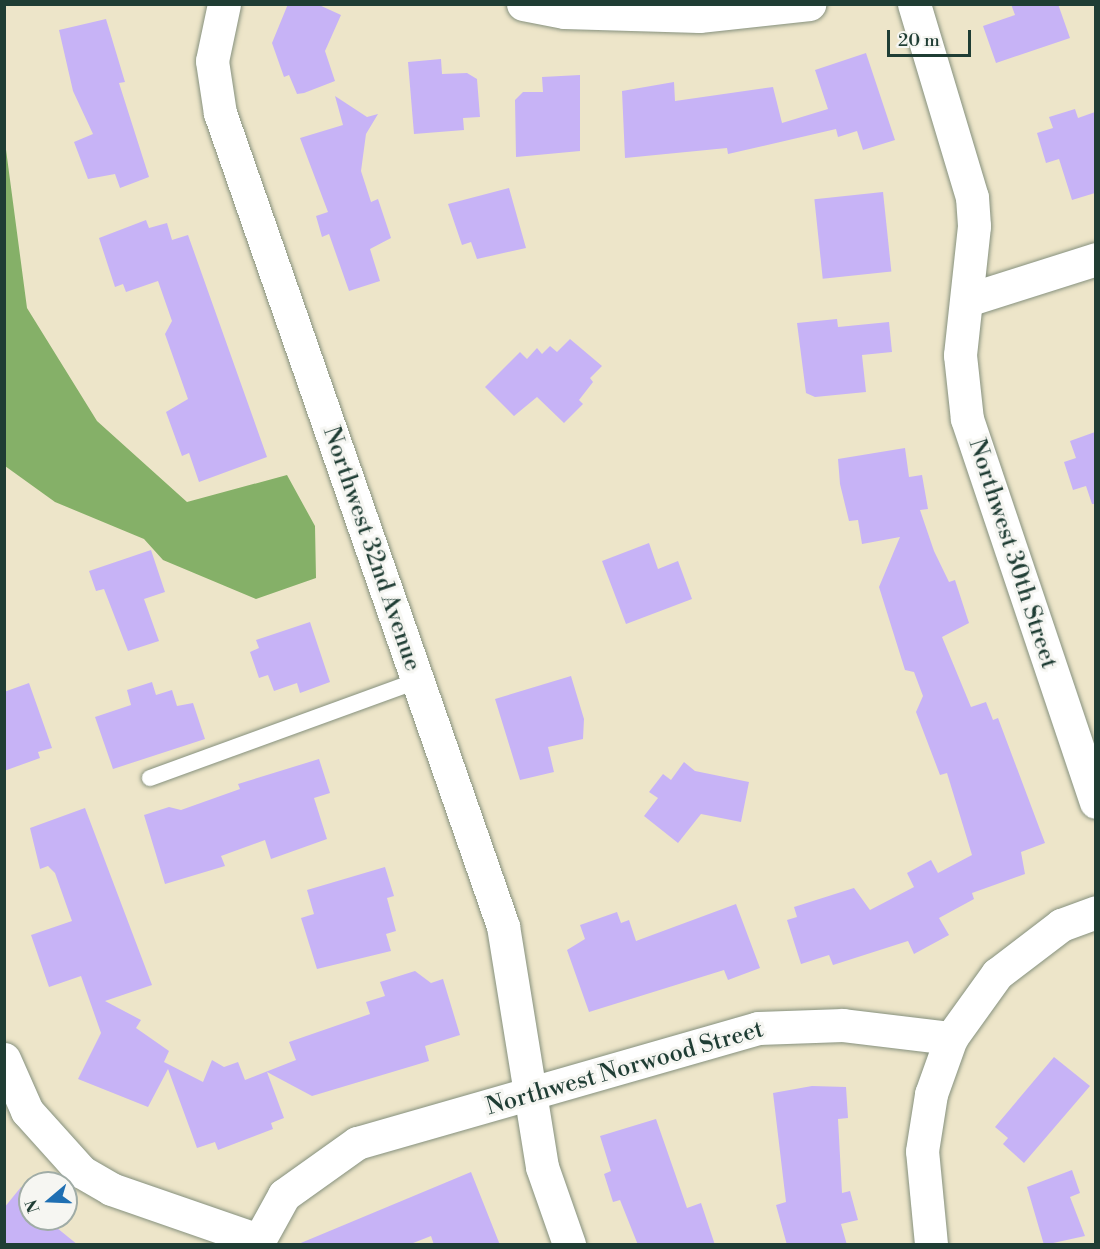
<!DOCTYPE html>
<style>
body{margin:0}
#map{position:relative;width:1100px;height:1249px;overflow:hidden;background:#ede5c9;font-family:"Libre Bodoni",serif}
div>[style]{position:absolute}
.forest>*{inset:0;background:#85b068}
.building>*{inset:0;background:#c7b3f6;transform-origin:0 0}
.roads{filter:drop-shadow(0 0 2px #86917e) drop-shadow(0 0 2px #86917e)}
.lane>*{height:16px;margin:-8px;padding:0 8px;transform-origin:8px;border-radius:8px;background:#fff}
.street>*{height:33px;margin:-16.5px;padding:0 16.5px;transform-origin:16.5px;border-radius:16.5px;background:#fff}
span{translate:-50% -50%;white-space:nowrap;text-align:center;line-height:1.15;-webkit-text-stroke:6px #f6f6f2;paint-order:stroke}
.street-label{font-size:24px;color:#1f3d34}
.frame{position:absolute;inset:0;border:6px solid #1f3d34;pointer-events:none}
.north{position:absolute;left:18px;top:1171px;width:60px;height:60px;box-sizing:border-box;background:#f6f6f2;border:2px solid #a0aca6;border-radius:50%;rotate:251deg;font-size:16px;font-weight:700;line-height:24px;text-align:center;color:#1f3d34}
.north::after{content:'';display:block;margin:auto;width:21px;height:27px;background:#1f6fb2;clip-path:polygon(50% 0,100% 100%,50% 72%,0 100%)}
.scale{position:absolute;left:887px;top:30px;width:84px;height:27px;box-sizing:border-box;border:3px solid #1f3d34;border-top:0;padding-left:8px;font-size:18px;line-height:21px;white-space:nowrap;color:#1f3d34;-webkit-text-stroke:4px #f6f6f2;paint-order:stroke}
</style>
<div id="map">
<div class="forest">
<i style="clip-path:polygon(5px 142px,27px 308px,97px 421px,187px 502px,287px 475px,315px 526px,316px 578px,256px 599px,163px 560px,144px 539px,55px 502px,5px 466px)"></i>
</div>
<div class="building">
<i style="clip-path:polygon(288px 4px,317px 4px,341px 15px,325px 51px,335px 81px,304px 93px,297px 94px,289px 75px,284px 77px,272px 43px)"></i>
<i style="clip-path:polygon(1011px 4px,1058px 4px,1070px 38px,996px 63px,983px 26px,1015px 15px)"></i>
<i style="clip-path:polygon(106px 19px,125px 82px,119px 83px,149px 177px,120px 188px,115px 174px,88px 179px,74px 142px,93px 134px,73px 91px,59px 30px)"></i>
<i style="clip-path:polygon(866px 53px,895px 140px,863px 150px,857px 131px,838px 137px,836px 129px,728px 154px,727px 148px,625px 158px,622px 91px,674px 82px,675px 101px,773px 87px,782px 123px,828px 109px,815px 70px)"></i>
<i style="clip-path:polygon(441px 59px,442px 74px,467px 73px,477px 79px,480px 117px,463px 118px,464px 130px,414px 134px,408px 62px)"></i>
<i style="clip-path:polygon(580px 75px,580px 151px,516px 157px,515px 100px,523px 92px,543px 92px,542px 77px)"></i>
<i style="clip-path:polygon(335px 96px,367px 117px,378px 114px,366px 134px,361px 171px,371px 202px,378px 199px,391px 238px,370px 249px,380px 281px,349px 291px,329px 234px,322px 237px,316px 216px,328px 212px,300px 138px,343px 125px)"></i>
<i style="clip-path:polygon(1075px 109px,1078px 118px,1095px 112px,1095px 193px,1072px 200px,1059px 159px,1046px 163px,1037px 133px,1053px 128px,1049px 117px)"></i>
<i style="clip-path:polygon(509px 188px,526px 248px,477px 259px,471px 242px,462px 245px,448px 204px)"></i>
<i style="left:883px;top:192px;width:80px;height:69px;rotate:84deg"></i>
<i style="clip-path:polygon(146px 220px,149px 228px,167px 223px,172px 240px,188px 235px,267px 457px,199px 482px,189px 453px,182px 456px,166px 412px,188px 399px,165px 334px,172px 321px,158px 281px,126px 292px,123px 284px,115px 287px,99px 238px)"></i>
<i style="clip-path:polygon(837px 319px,838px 327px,889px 322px,892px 352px,862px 355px,866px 392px,815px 397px,806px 393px,797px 323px)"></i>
<i style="clip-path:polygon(570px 339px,602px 366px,590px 378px,593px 382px,579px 400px,583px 404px,564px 423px,537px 397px,514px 416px,485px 387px,520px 352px,527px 359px,537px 348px,542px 354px,550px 346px,557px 352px)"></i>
<i style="clip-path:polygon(1095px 432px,1095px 504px,1092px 504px,1086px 486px,1073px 490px,1064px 462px,1076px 458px,1070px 441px)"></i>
<i style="clip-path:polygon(905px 448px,909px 477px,922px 475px,928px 509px,920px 510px,934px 551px,949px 582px,955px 580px,969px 623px,942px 637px,971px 707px,986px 702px,993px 720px,998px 718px,1045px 843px,1021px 852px,1025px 874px,972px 893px,974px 899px,939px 918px,949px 935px,914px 954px,908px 941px,833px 965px,829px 955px,801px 964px,787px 920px,797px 917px,794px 907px,854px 888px,870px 910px,914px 887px,907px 873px,931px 860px,938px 873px,972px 855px,947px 773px,940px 775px,916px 712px,923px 696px,914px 672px,905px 670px,879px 587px,900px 537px,862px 544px,858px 520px,849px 521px,840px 484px,838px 459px)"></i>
<i style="clip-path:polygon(649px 543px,658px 569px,678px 561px,692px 599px,626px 624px,602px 561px)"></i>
<i style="clip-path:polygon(151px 550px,165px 592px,144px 599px,159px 641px,128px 651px,104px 589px,96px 591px,89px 571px)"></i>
<i style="clip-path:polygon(310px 622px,330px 682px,300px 693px,297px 683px,274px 691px,268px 675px,259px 678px,250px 652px,259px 648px,256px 640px)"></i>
<i style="clip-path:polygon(571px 676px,584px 719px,583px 739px,548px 747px,554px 772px,520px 780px,495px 699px)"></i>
<i style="clip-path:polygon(152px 682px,156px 695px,172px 690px,177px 706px,193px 703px,205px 739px,113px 769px,95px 717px,131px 705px,127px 690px)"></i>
<i style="clip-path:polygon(29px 683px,52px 748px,38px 752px,40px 758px,4px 771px,4px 692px)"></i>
<i style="clip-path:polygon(319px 759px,330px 793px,314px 798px,327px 839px,271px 859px,265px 840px,221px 856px,225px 866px,165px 884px,144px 815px,169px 807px,181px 810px,240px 789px,238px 784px)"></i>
<i style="clip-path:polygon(684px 762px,695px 771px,749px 782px,741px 822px,701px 814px,678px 843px,644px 816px,658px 798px,649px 792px,663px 774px,671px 780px)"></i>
<i style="clip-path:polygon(85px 808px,152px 985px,105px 1001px,141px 1020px,136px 1028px,169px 1051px,164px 1062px,203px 1082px,212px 1060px,224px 1067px,238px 1062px,245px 1080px,296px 1060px,289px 1042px,370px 1014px,366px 1002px,385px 996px,380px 982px,415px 971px,431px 983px,443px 979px,460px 1035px,425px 1046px,429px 1061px,312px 1096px,267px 1072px,284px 1118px,271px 1123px,273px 1129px,218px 1150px,215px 1142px,197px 1148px,168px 1069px,148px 1107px,78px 1079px,101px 1033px,81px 976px,49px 987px,31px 935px,72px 921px,55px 873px,48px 866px,40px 869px,30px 828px)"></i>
<i style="clip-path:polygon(385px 867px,394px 896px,387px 898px,396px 931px,386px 934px,391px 951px,317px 969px,301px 918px,314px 914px,307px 890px)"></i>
<i style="clip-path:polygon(736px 904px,760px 968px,728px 980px,724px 970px,589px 1012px,567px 950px,585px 939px,580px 925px,617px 912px,621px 923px,629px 920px,636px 941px)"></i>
<i style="clip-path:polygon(1054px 1057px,1090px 1086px,1024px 1163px,1003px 1144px,1008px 1138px,995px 1127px)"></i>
<i style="clip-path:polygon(812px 1086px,846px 1087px,848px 1118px,838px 1119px,842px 1193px,850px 1191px,858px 1220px,841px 1224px,847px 1245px,787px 1245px,776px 1205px,786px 1202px,773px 1093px)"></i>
<i style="clip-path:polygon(656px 1119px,687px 1208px,701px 1203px,715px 1245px,638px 1245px,620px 1200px,613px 1202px,604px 1174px,611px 1171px,600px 1136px)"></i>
<i style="clip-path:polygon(1072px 1170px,1080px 1193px,1070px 1197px,1085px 1236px,1044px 1245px,1027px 1187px)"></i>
<i style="clip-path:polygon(471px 1172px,500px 1245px,434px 1245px,431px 1236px,408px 1245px,296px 1245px)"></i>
<i style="clip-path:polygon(21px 1187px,30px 1219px,46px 1219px,78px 1245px,4px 1245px,4px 1208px)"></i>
</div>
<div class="roads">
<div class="lane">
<i style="left:150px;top:778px;width:284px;rotate:-20deg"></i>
</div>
<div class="street">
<i style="left:224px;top:4px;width:58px;rotate:101.9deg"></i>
<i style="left:212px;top:61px;width:53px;rotate:81.3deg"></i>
<i style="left:220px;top:113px;width:861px;rotate:70.81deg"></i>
<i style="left:503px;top:926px;width:244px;rotate:80.8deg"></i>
<i style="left:542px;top:1167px;width:82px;rotate:70.7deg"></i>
<i style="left:523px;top:4px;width:42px;rotate:11deg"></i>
<i style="left:564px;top:12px;width:135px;rotate:1.7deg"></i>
<i style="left:699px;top:16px;width:111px;rotate:-6.2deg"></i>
<i style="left:914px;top:4px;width:202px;rotate:73.3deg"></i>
<i style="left:972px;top:197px;width:29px;rotate:86deg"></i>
<i style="left:974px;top:226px;width:130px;rotate:96.2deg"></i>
<i style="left:960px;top:355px;width:64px;rotate:83.8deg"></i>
<i style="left:967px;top:419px;width:404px;rotate:71.4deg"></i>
<i style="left:967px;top:300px;width:135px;rotate:-17.6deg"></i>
<i style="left:4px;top:1059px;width:57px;rotate:66.1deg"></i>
<i style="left:27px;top:1111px;width:82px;rotate:48deg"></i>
<i style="left:82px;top:1172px;width:34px;rotate:30deg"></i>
<i style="left:111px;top:1189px;width:156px;rotate:19.1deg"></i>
<i style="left:257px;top:1244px;width:56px;rotate:-61.1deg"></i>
<i style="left:284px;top:1195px;width:90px;rotate:-35.5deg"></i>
<i style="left:357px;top:1143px;width:417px;rotate:-16deg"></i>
<i style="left:758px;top:1028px;width:85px;rotate:-2deg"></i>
<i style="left:843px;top:1025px;width:109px;rotate:6.9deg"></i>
<i style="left:931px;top:1244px;width:93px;rotate:-95.5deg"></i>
<i style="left:922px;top:1151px;width:58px;rotate:-81deg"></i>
<i style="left:931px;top:1094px;width:59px;rotate:-70.3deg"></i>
<i style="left:951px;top:1038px;width:79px;rotate:-54.3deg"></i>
<i style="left:997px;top:974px;width:81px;rotate:-37.4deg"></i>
<i style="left:1061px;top:925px;width:37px;rotate:-20deg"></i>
</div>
</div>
<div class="street-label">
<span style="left:371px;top:549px;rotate:71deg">Northwest 32nd Avenue</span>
<span style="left:1012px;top:554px;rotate:72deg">Northwest 30th Street</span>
<span style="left:625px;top:1069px;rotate:-16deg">Northwest Norwood Street</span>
</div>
<div class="frame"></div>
<div class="north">N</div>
<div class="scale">20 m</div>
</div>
